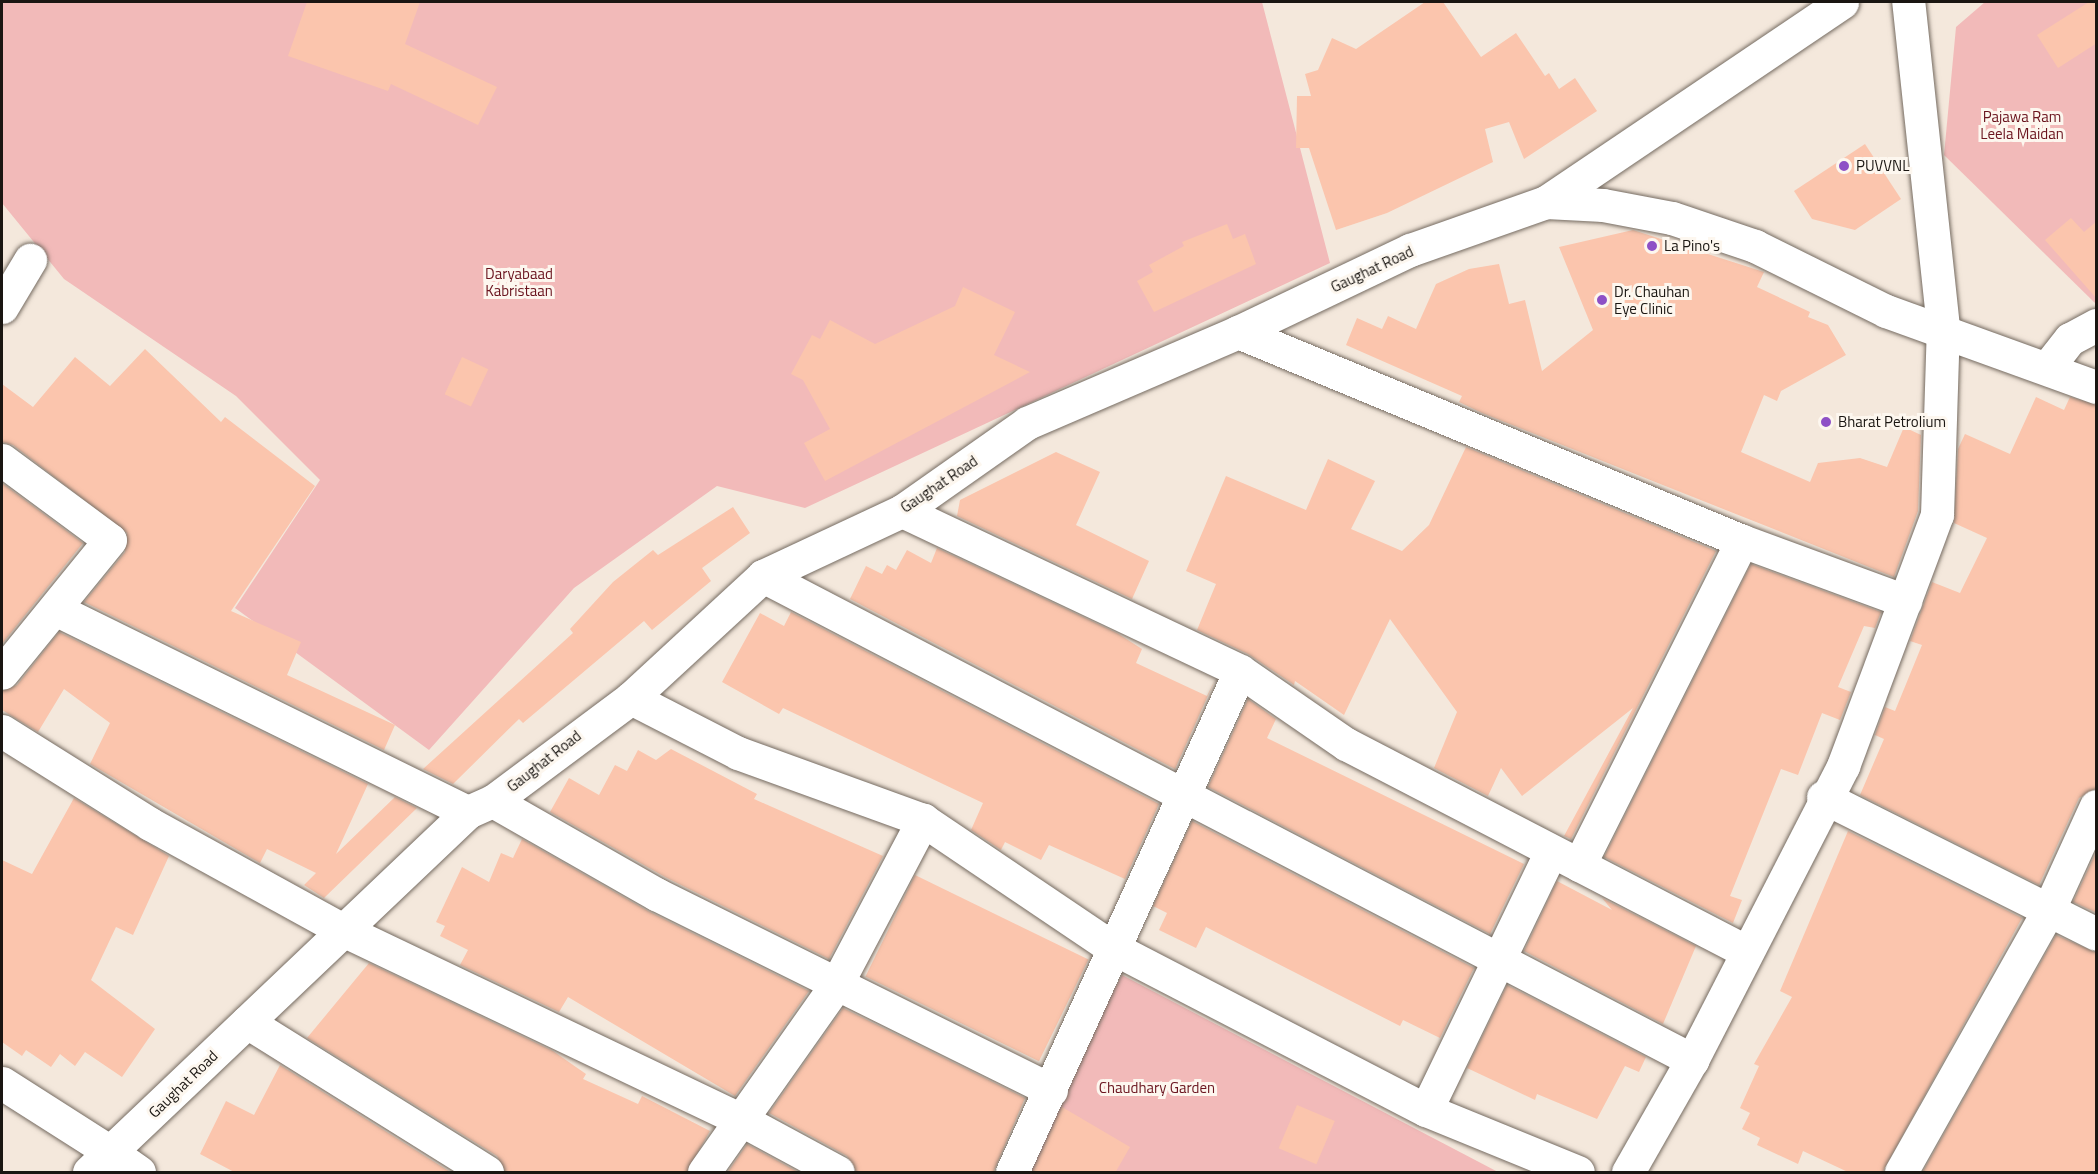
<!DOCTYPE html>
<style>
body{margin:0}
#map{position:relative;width:2098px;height:1174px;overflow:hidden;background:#f4e8dc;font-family:"Titillium Web",sans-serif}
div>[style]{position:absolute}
.green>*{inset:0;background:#f2bab9}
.building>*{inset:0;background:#fbc5ad;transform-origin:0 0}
.roads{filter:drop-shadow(0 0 2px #756b61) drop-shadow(0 0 2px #756b61)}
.minor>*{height:33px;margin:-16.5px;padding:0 16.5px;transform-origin:16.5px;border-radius:16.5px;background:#fff}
.tertiary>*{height:33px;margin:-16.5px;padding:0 16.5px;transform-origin:16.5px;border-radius:16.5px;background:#fff}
.secondary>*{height:33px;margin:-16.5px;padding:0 16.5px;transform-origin:16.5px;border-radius:16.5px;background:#fff}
.dots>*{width:16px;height:16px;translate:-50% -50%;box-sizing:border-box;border:3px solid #fdf7ef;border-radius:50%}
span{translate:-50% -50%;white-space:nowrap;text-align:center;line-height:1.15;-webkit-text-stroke:6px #fdf7ef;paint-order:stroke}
.park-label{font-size:15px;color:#6a141e}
.poi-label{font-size:15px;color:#1a1612}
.left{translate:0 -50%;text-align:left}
.street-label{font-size:15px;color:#1a1612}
.frame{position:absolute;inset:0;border:3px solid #1a1612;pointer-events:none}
</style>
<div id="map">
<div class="green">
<i style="clip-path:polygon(2px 2px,1262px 2px,1330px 263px,805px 508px,717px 486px,574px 588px,429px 750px,235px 608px,320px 480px,236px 396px,64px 279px,2px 203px)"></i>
<i style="clip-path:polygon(1985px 2px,2096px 2px,2096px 304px,1944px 155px,1956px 27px)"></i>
<i style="clip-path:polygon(1122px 975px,1498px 1172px,1017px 1172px)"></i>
</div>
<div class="building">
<i style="clip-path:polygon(307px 2px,420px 2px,405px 44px,497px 87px,478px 125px,391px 84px,388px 91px,288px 56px)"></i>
<i style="clip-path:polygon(1425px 2px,1443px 2px,1481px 57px,1516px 33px,1545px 76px,1549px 73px,1559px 89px,1575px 78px,1597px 111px,1524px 159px,1509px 122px,1485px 129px,1493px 162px,1387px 213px,1336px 230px,1309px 148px,1296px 148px,1297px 96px,1311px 96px,1305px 74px,1318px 70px,1332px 38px,1356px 49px)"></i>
<i style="clip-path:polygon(2089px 2px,2097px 2px,2097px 43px,2058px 68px,2037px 35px)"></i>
<i style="clip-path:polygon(1865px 144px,1901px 199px,1855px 230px,1812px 219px,1794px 191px)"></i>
<i style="clip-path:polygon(2071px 218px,2084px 232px,2097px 221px,2097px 299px,2045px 240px)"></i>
<i style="clip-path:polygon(1227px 224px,1233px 239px,1245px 234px,1256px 264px,1154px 312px,1137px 281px,1153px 272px,1149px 265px,1184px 246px,1182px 242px)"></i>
<i style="clip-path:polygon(1633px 230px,1764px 272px,1757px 287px,1810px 312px,1808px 317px,1828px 325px,1846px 355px,1781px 391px,1777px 401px,1764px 395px,1741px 452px,1810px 482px,1818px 463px,1860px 458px,1887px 467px,1904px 427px,1921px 435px,1918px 511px,1894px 577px,1482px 413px,1459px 402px,1462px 396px,1346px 345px,1357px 318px,1382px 329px,1388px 316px,1416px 329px,1436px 284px,1469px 269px,1499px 264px,1509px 304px,1525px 300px,1542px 371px,1593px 330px,1559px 247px)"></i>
<i style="clip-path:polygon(963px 287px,1015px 312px,994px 355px,1030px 372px,825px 481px,804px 443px,830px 429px,803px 380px,791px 374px,812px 335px,820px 339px,830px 320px,875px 344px,955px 306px)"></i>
<i style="clip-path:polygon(145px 349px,221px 422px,225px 417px,315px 486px,231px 611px,301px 642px,287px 675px,395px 725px,384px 750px,84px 602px,125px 552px,127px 533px,13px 445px,2px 442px,2px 384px,33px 407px,75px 357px,110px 386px)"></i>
<i style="left:462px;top:357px;width:29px;height:41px;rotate:25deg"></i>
<i style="clip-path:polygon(2036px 397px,2064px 410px,2070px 397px,2097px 405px,2097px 788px,2079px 798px,2039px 885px,1860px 795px,1884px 739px,1875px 735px,1885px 707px,1895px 711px,1922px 645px,1910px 641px,1932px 582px,1960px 593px,1987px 538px,1954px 523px,1958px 449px,1965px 434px,2010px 454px)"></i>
<i style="clip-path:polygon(1466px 447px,1716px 551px,1571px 839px,1564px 836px,1633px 708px,1522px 796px,1501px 768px,1488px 796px,1434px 768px,1457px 712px,1390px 619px,1344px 715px,1295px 681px,1294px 685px,1248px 654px,1197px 630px,1216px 584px,1186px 571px,1226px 476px,1306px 510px,1328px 459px,1375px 481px,1351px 529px,1402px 551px,1429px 525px)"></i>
<i style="clip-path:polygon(1056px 452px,1100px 472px,1076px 525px,1149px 561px,1132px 599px,957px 516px,960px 500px)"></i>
<i style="clip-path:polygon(2px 483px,83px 543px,2px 644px)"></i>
<i style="clip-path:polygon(733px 507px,750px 533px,702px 568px,711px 581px,652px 630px,644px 621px,523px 723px,519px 719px,453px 784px,423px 769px,573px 633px,570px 629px,613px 582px,653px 550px,658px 555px)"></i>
<i style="clip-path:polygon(937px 548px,1117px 633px,1142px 649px,1136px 663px,1207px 696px,1215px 680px,1175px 769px,850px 599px,866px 566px,882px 574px,887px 565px,896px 570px,907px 550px,931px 563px)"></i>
<i style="clip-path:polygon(1751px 564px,1881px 612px,1875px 628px,1864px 626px,1838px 687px,1851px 692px,1840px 720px,1822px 713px,1798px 775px,1781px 769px,1730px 896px,1742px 900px,1733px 923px,1604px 857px)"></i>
<i style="clip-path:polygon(791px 612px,1159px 804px,1125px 879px,1049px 845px,1041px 860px,1005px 842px,1001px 850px,971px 830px,983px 803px,783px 708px,779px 714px,722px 682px,760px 613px,784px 626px)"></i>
<i style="clip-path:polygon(59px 632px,368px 784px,336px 854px,395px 797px,417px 808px,324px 898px,304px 885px,316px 873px,267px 849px,260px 863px,90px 764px,110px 723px,64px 689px,38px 732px,2px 710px,2px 691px,17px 685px)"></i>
<i style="clip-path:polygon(1248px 699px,1276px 719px,1267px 738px,1524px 864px,1490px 934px,1208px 787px)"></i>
<i style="clip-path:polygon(671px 749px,757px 794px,754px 799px,883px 856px,829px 959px,665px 877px,550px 812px,569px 778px,599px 795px,615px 765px,627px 771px,638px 750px,656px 760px)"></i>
<i style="clip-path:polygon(74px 798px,169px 856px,133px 935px,116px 927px,91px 980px,155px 1029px,122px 1077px,85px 1052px,75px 1066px,60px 1054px,51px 1067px,26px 1050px,22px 1056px,2px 1042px,2px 860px,32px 874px)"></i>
<i style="clip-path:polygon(1192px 821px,1474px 968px,1440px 1038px,1403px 1020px,1400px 1026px,1206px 927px,1196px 948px,1159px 930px,1167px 913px,1153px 906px)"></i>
<i style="clip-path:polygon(1848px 831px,2022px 918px,1882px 1173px,1850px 1173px,1803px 1151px,1798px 1164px,1757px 1145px,1760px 1138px,1742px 1129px,1750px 1113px,1740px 1108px,1759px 1066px,1754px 1064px,1792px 997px,1780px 991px)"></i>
<i style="clip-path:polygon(522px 839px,648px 911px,809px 991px,735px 1096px,568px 997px,559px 1012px,460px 965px,468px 950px,440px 936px,445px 926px,436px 922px,462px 867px,489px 882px,501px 853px,513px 858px)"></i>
<i style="clip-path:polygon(2097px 850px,2097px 913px,2073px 902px)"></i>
<i style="left:915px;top:875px;width:193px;height:113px;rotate:26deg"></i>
<i style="clip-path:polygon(1557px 881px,1612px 910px,1602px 898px,1696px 946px,1663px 1024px,1524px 951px)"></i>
<i style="clip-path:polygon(2056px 935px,2097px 953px,2097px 1173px,1922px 1173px)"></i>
<i style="clip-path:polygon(369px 963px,553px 1051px,586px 1074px,583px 1079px,638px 1104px,642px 1096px,710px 1131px,686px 1173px,506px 1173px,497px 1156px,307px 1038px)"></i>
<i style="clip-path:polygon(1507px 985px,1646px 1057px,1639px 1072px,1625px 1066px,1597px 1119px,1537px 1094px,1535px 1100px,1467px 1068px)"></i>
<i style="clip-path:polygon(843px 1008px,1025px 1098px,993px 1173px,857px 1173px,847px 1156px,769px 1113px)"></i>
<i style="clip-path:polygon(280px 1065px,452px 1173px,236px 1173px,200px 1154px,226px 1101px,254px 1115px)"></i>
<i style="left:1297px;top:1105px;width:41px;height:47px;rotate:23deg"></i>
<i style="clip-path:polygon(1062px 1107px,1130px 1147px,1115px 1173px,1032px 1173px)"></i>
<i style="clip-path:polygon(747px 1144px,800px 1173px,727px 1173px)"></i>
</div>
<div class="roads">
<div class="minor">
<i style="left:2px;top:307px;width:55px;rotate:-59.2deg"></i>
<i style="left:1238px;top:332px;width:546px;rotate:22.52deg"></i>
<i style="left:1742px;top:541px;width:174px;rotate:20.2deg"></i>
<i style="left:2047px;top:368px;width:37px;rotate:-52deg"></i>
<i style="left:2070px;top:339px;width:30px;rotate:-28deg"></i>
<i style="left:2px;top:460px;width:134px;rotate:36.5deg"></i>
<i style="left:110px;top:540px;width:171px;rotate:129.1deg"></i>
<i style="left:902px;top:511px;width:374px;rotate:25.3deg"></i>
<i style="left:1240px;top:671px;width:129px;rotate:34.6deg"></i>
<i style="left:1346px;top:744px;width:450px;rotate:27.4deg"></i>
<i style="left:763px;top:576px;width:1048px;rotate:27.52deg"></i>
<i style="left:57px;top:610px;width:458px;rotate:26.2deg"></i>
<i style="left:631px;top:698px;width:120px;rotate:27.2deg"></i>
<i style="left:738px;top:753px;width:197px;rotate:19.9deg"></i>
<i style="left:923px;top:820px;width:229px;rotate:34deg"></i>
<i style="left:1113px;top:948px;width:352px;rotate:27.4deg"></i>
<i style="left:1426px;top:1110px;width:164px;rotate:22.2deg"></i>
<i style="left:2px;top:731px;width:175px;rotate:32.1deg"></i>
<i style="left:150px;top:824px;width:220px;rotate:28.8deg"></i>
<i style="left:343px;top:930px;width:440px;rotate:25.5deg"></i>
<i style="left:740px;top:1119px;width:111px;rotate:28.4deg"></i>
<i style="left:1823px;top:797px;width:305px;rotate:26.6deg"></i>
<i style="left:493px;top:801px;width:188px;rotate:29.7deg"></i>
<i style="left:656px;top:894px;width:441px;rotate:26.4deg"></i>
<i style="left:1579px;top:865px;width:363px;rotate:-63.3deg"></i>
<i style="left:247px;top:1022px;width:283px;rotate:32deg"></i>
<i style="left:2px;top:1083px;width:130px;rotate:32.5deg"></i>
<i style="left:1426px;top:1110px;width:285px;rotate:-64.2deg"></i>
<i style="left:704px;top:1172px;width:229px;rotate:-54.8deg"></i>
<i style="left:836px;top:985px;width:187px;rotate:-62.2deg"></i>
<i style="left:1012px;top:1172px;width:550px;rotate:-65.53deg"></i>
<i style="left:1628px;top:1172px;width:129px;rotate:-60.3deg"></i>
<i style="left:1692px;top:1060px;width:331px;rotate:-62.8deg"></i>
<i style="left:1843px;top:766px;width:268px;rotate:-69.5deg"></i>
<i style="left:1937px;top:515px;width:188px;rotate:-88.2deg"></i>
<i style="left:1943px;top:327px;width:327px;rotate:-96.1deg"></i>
<i style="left:1901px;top:1172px;width:302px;rotate:-60.6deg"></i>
<i style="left:2049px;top:909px;width:113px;rotate:-65.5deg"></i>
</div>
<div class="tertiary">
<i style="left:1546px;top:202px;width:57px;rotate:3deg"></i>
<i style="left:1603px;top:205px;width:70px;rotate:10.7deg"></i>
<i style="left:1672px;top:218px;width:88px;rotate:18.6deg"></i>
<i style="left:1755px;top:246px;width:146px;rotate:26.4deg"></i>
<i style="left:1886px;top:311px;width:223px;rotate:19.9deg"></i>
<i style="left:112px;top:1153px;width:33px;rotate:35deg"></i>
</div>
<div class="secondary">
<i style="left:89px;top:1172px;width:523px;rotate:-43.53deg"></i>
<i style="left:468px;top:812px;width:27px;rotate:-24deg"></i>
<i style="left:493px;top:801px;width:172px;rotate:-36.7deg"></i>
<i style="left:631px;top:698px;width:180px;rotate:-42.7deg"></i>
<i style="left:763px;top:576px;width:153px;rotate:-25.1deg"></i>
<i style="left:902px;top:511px;width:153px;rotate:-35.1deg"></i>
<i style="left:1027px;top:423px;width:230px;rotate:-23.3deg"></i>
<i style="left:1238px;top:332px;width:191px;rotate:-25.5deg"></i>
<i style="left:1410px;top:250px;width:144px;rotate:-19.4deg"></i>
<i style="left:1546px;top:202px;width:357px;rotate:-34deg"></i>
</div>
</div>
<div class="dots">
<i style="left:1844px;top:166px;background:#8e50c6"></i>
<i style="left:1652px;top:246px;background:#8e50c6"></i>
<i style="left:1602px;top:300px;background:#8e50c6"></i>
<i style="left:1826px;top:422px;background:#8e50c6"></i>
</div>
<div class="park-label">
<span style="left:2022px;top:125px">Pajawa Ram<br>Leela Maidan</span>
<span style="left:519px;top:282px">Daryabaad<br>Kabristaan</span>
<span style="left:1157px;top:1088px">Chaudhary Garden</span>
</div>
<div class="poi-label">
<span class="left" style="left:1856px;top:166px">PUVVNL</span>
<span class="left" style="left:1664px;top:246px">La Pino's</span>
<span class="left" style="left:1614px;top:300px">Dr. Chauhan<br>Eye Clinic</span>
<span class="left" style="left:1838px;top:422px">Bharat Petrolium</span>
</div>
<div class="street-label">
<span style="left:1372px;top:269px;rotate:-25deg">Gaughat Road</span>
<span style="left:939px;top:484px;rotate:-34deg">Gaughat Road</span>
<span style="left:544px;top:761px;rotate:-38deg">Gaughat Road</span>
<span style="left:183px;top:1084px;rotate:-44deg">Gaughat Road</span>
</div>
<div class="frame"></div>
</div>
